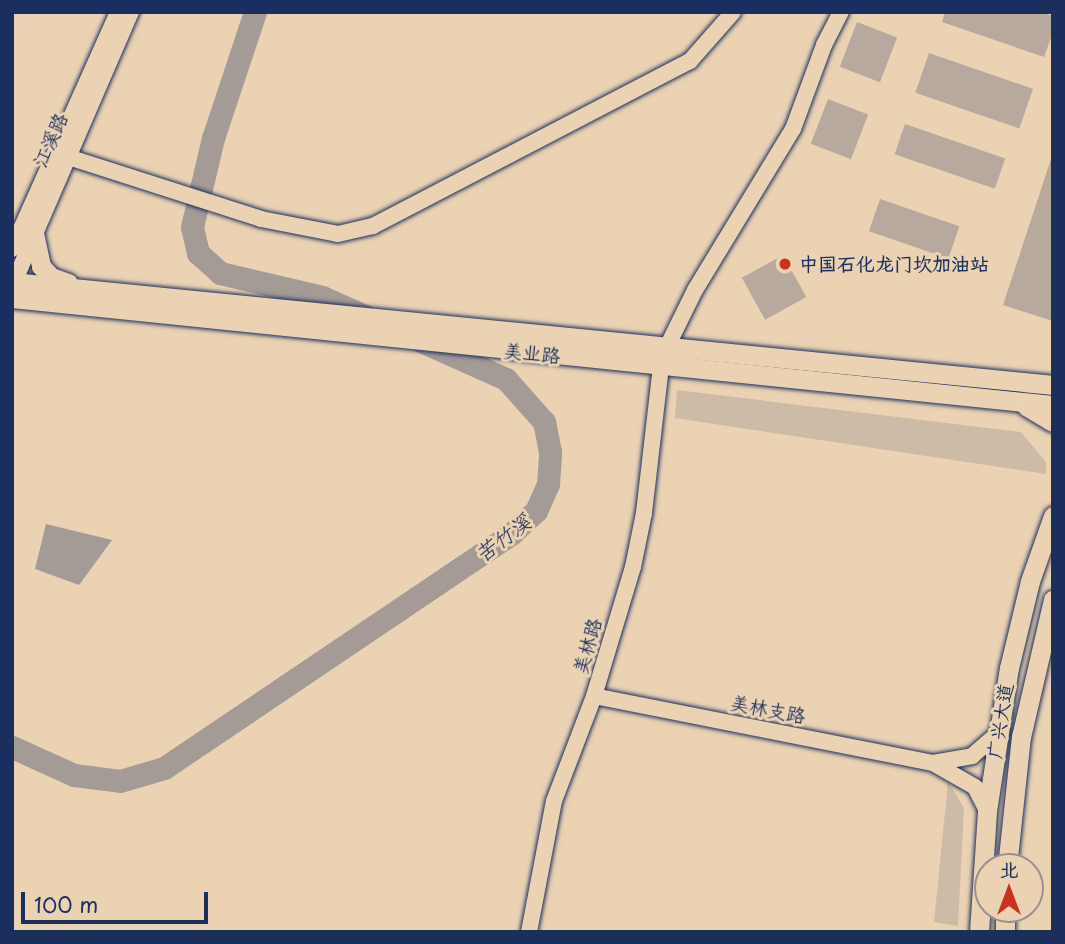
<!DOCTYPE html>
<meta charset="utf-8">
<style>
body{margin:0}
#map{position:relative;width:1065px;height:944px;overflow:hidden;background:#ebd2b3;font-family:"Playpen Sans","LXGW WenKai TC",sans-serif}
div>[style]{position:absolute}
.green>*{inset:0;background:#cdbaa7}
.water>*{inset:0;background:#a49a96}
.river>*{height:23px;margin:-11.5px;padding:0 11.5px;transform-origin:11.5px;border-radius:11.5px;background:#a49a96}
.building>*{inset:0;background:#b7a99e;transform-origin:0 0}
.roads{filter:drop-shadow(0 0 2px #1b2f5e) drop-shadow(0 0 2px #1b2f5e)}
.minor>*{height:16px;margin:-8px;padding:0 8px;transform-origin:8px;border-radius:8px;background:#ebd2b3}
.major>*{height:19px;margin:-9.5px;padding:0 9.5px;transform-origin:9.5px;border-radius:9.5px;background:#ebd2b3}
.dots>*{width:19px;height:19px;translate:-50% -50%;box-sizing:border-box;border:4px solid #ebd2b3;border-radius:50%}
span{translate:-50% -50%;white-space:nowrap;text-align:center;line-height:1.15;-webkit-text-stroke:6px #ebd2b3;paint-order:stroke}
.street-label{font-size:19px;color:#1b2f5e}
.poi-label{font-size:19px;color:#1b2f5e;font-weight:700}
.left{translate:0 -50%;text-align:left}
.water-label{font-size:21px;color:#364469;font-style:italic}
.frame{position:absolute;inset:0;border:14px solid #1b2f5e;pointer-events:none}
.north{position:absolute;left:974px;top:853px;width:70px;height:70px;box-sizing:border-box;background:#ebd2b3;border:2px solid #989191;border-radius:50%;rotate:0deg;font-size:19px;font-weight:700;line-height:28px;text-align:center;color:#1b2f5e}
.north::after{content:'';display:block;margin:auto;width:24px;height:32px;background:#c8321e;clip-path:polygon(50% 0,100% 100%,50% 72%,0 100%)}
.scale{position:absolute;left:21px;top:892px;width:187px;height:32px;box-sizing:border-box;border:4px solid #1b2f5e;border-top:0;padding-left:9px;font-size:21px;line-height:24px;white-space:nowrap;color:#1b2f5e;-webkit-text-stroke:5px #ebd2b3;paint-order:stroke}
</style>
<div id="map">
<div class="green">
<i style="clip-path:polygon(677px 390px,1021px 432px,1046px 462px,1046px 474px,675px 418px)"></i>
<i style="clip-path:polygon(948px 782px,964px 808px,958px 926px,934px 922px)"></i>
</div>
<div class="water">
<i style="clip-path:polygon(46px 524px,112px 540px,79px 585px,35px 569px)"></i>
</div>
<div class="river">
<i style="left:255px;top:12px;width:133px;rotate:108.4deg"></i>
<i style="left:213px;top:138px;width:91px;rotate:103.3deg"></i>
<i style="left:192px;top:227px;width:27px;rotate:77deg"></i>
<i style="left:198px;top:253px;width:30px;rotate:42deg"></i>
<i style="left:220px;top:273px;width:105px;rotate:13.2deg"></i>
<i style="left:322px;top:297px;width:47px;rotate:23.8deg"></i>
<i style="left:12px;top:747px;width:68px;rotate:24.3deg"></i>
<i style="left:74px;top:775px;width:46px;rotate:7.4deg"></i>
<i style="left:120px;top:781px;width:46px;rotate:-16.5deg"></i>
<i style="left:164px;top:768px;width:419px;rotate:-34deg"></i>
<i style="left:511px;top:534px;width:34px;rotate:-43deg"></i>
<i style="left:536px;top:511px;width:30px;rotate:-66deg"></i>
<i style="left:548px;top:484px;width:32px;rotate:-86deg"></i>
<i style="left:550px;top:452px;width:31px;rotate:-101deg"></i>
<i style="left:544px;top:422px;width:57px;rotate:-131.5deg"></i>
<i style="left:506px;top:379px;width:95px;rotate:-155.9deg"></i>
</div>
<div class="building">
<i style="clip-path:polygon(945px 12px,1041px 12px,1053px 16px,1053px 32px,1044px 57px,942px 22px)"></i>
<i style="left:857px;top:22px;width:43px;height:48px;rotate:21deg"></i>
<i style="left:929px;top:53px;width:110px;height:42px;rotate:19deg"></i>
<i style="left:828px;top:99px;width:43px;height:48px;rotate:21deg"></i>
<i style="left:905px;top:124px;width:106px;height:32px;rotate:19deg"></i>
<i style="clip-path:polygon(1051px 159px,1053px 160px,1053px 321px,1003px 305px)"></i>
<i style="left:880px;top:199px;width:84px;height:34px;rotate:19deg"></i>
<i style="left:783px;top:255px;width:48px;height:47px;rotate:61deg"></i>
</div>
<div class="roads">
<div class="minor">
<i style="left:65px;top:156px;width:206px;rotate:17.8deg"></i>
<i style="left:261px;top:219px;width:78px;rotate:11deg"></i>
<i style="left:338px;top:234px;width:36px;rotate:-13deg"></i>
<i style="left:373px;top:226px;width:357px;rotate:-27.5deg"></i>
<i style="left:690px;top:61px;width:65px;rotate:-48.7deg"></i>
<i style="left:12px;top:249px;width:260px;rotate:-65.9deg"></i>
<i style="left:12px;top:287px;width:300px;rotate:-66.6deg"></i>
<i style="left:666px;top:349px;width:66px;rotate:-63.8deg"></i>
<i style="left:695px;top:290px;width:188px;rotate:-58.7deg"></i>
<i style="left:793px;top:129px;width:90px;rotate:-69.7deg"></i>
<i style="left:824px;top:45px;width:37px;rotate:-63deg"></i>
<i style="left:594px;top:696px;width:346px;rotate:11.2deg"></i>
<i style="left:933px;top:763px;width:40px;rotate:-10deg"></i>
<i style="left:972px;top:756px;width:35px;rotate:-41deg"></i>
<i style="left:933px;top:763px;width:48px;rotate:29.7deg"></i>
<i style="left:975px;top:787px;width:27px;rotate:63deg"></i>
<i style="left:529px;top:932px;width:133px;rotate:-79.2deg"></i>
<i style="left:554px;top:801px;width:112px;rotate:-69.1deg"></i>
<i style="left:594px;top:696px;width:135px;rotate:-73.2deg"></i>
<i style="left:633px;top:567px;width:55px;rotate:-78.5deg"></i>
<i style="left:644px;top:513px;width:148px;rotate:-83.4deg"></i>
</div>
<div class="major">
<i style="left:34px;top:233px;width:34px;rotate:78deg"></i>
<i style="left:41px;top:266px;width:15px;rotate:48deg"></i>
<i style="left:51px;top:277px;width:18px;rotate:19deg"></i>
<i style="left:12px;top:282px;width:1046px;rotate:5.65deg"></i>
<i style="left:12px;top:298px;width:1046px;rotate:5.87deg"></i>
<i style="left:1026px;top:406px;width:31px;rotate:31deg"></i>
<i style="left:1007px;top:867px;width:131px;rotate:-83.9deg"></i>
<i style="left:1021px;top:737px;width:141px;rotate:-76.9deg"></i>
<i style="left:979px;top:932px;width:121px;rotate:-86.2deg"></i>
<i style="left:987px;top:811px;width:145px;rotate:-81.3deg"></i>
<i style="left:1009px;top:668px;width:89px;rotate:-76.4deg"></i>
<i style="left:1030px;top:581px;width:69px;rotate:-70.5deg"></i>
<i style="left:1005px;top:932px;width:23px;rotate:-90deg"></i>
</div>
</div>
<div class="dots">
<i style="left:785px;top:264px;background:#c8321e"></i>
</div>
<div class="street-label">
<span style="left:50px;top:140px;rotate:-66deg">江溪路</span>
<span style="left:532px;top:353px;rotate:6deg">美业路</span>
<span style="left:587px;top:646px;rotate:-74deg">美林路</span>
<span style="left:768px;top:709px;rotate:11deg">美林支路</span>
<span style="left:1000px;top:721px;rotate:-81deg">广兴大道</span>
</div>
<div class="poi-label">
<span class="left" style="left:799px;top:264px">中国石化龙门坎加油站</span>
</div>
<div class="water-label">
<span style="left:502px;top:537px;rotate:-37deg">苦竹溪</span>
</div>
<div class="frame"></div>
<div class="north">北</div>
<div class="scale">100 m</div>
</div>
